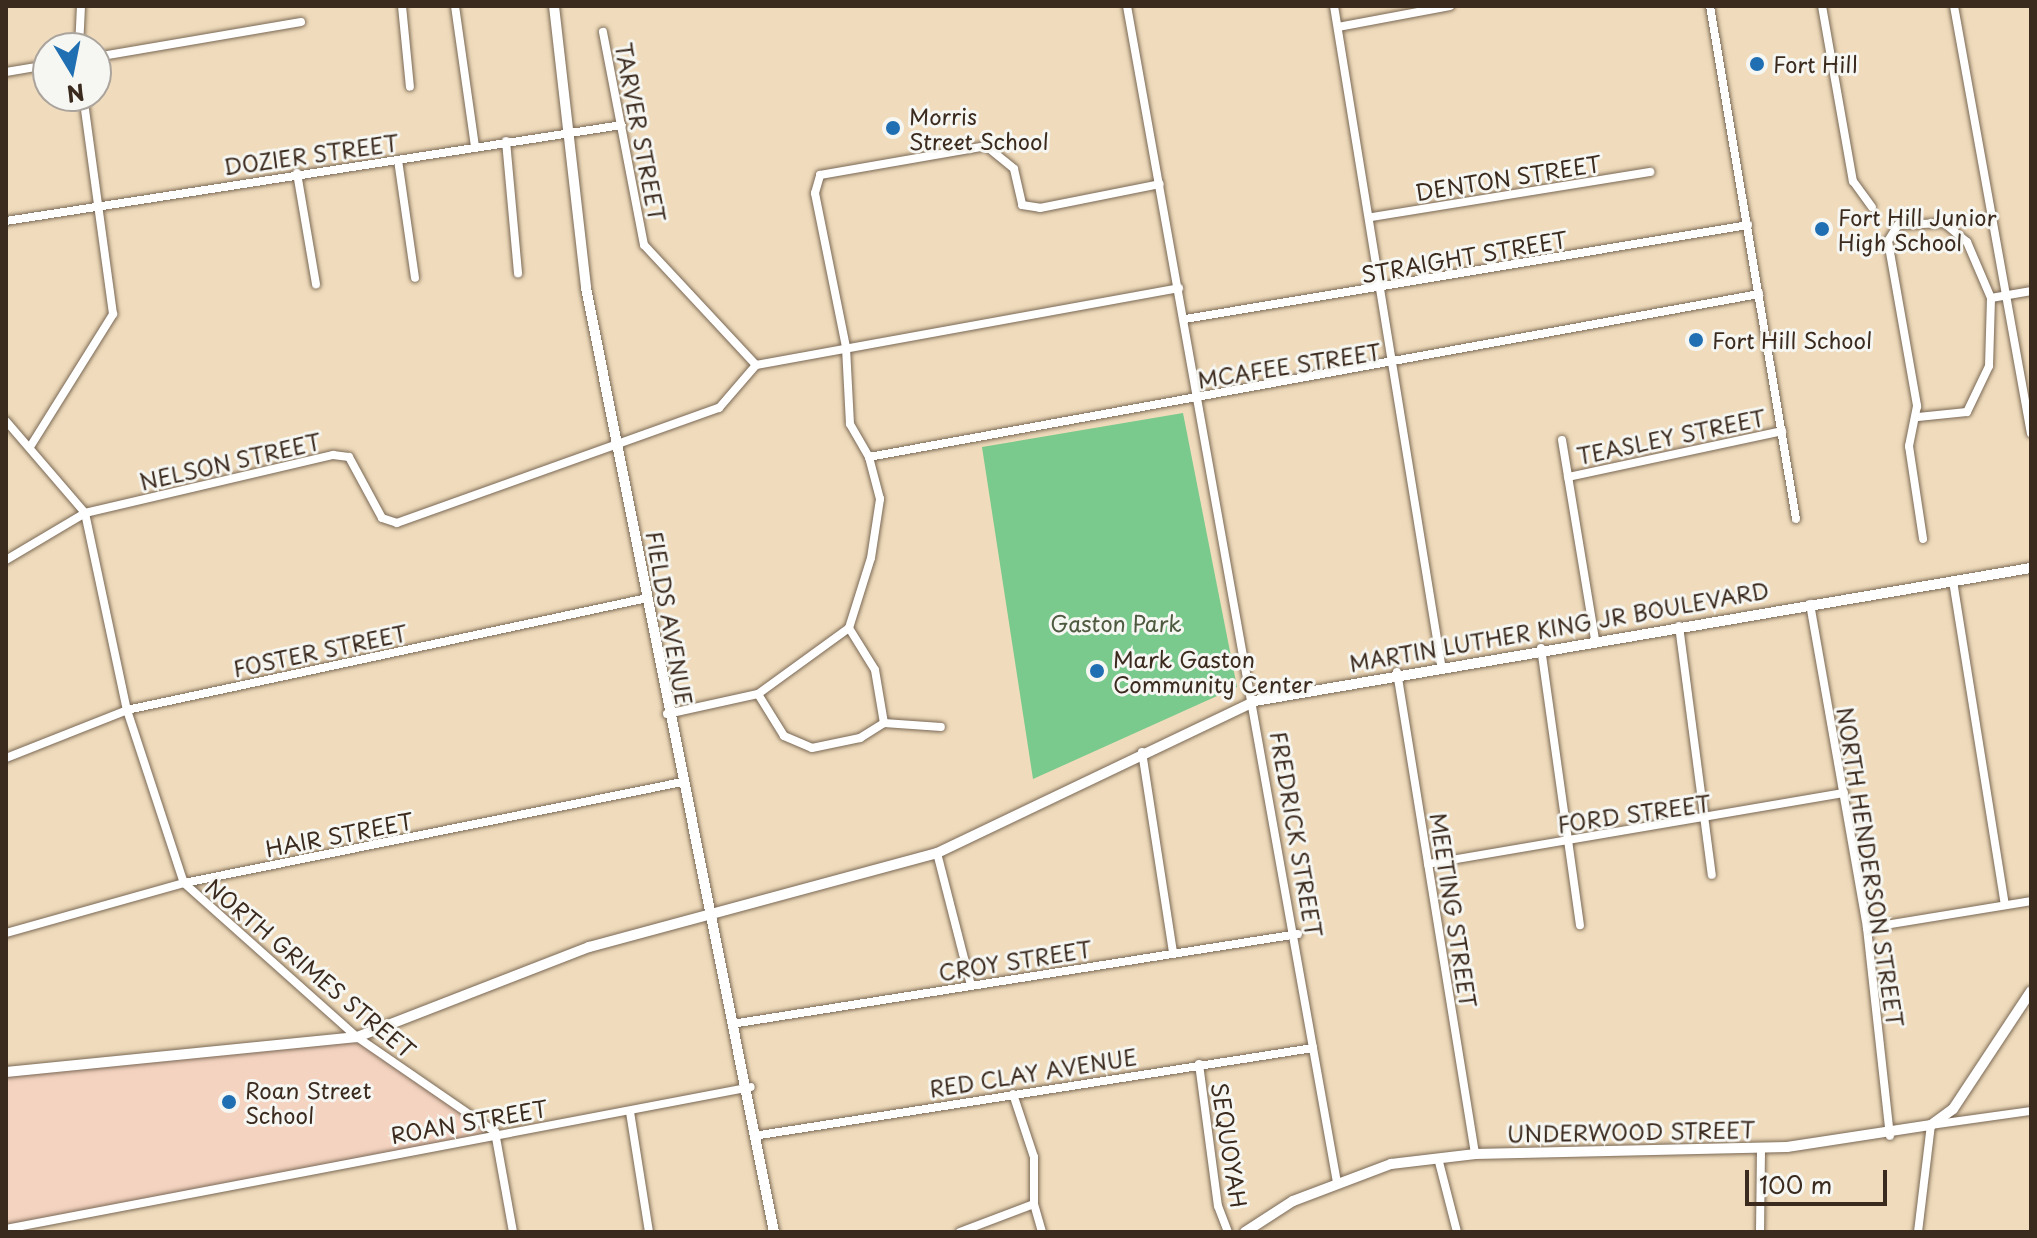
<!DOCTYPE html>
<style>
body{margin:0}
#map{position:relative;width:2037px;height:1238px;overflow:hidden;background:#f0dcbc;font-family:"Playpen Sans",sans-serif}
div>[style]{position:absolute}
.built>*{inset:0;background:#f4d3c0}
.green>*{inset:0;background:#79ca8c}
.roads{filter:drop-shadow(0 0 2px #7a6855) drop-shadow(0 0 2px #7a6855)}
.minor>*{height:8px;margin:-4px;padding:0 4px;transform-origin:4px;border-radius:4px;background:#fff}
.tertiary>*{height:10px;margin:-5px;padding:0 5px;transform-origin:5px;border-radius:5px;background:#fff}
.dots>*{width:22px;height:22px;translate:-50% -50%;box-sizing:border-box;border:4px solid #f6f6f2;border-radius:50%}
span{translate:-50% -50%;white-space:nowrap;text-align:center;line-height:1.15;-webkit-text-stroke:6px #f6f6f2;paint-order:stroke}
.poi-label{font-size:22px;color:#3b2a1e}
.left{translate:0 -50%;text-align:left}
.street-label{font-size:22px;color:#3b2a1e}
.park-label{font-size:22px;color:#4e5a3f}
.frame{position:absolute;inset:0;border:8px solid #3b2a1e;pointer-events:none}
.north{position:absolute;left:32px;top:32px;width:80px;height:80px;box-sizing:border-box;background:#f6f6f2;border:2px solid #aba49d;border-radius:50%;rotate:170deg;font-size:22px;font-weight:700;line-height:32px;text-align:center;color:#3b2a1e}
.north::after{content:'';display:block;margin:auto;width:28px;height:36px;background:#1f6fb2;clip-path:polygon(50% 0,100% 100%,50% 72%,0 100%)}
.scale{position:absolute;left:1745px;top:1170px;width:142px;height:36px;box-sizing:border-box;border:4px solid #3b2a1e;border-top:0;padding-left:10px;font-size:24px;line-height:28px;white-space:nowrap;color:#3b2a1e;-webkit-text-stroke:6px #f6f6f2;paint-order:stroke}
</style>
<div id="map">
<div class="built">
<i style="clip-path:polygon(357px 1037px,495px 1132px,6px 1227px,6px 1072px)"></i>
</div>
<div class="green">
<i style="clip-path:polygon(1183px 413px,1237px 687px,1033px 779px,982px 447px)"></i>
</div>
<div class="roads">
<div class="minor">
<i style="left:402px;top:6px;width:81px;rotate:84.4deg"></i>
<i style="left:455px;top:6px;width:142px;rotate:81.9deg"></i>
<i style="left:1127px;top:6px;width:1195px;rotate:79.88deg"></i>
<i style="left:1334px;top:6px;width:667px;rotate:80.76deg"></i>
<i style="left:1710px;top:6px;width:520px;rotate:80.48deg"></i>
<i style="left:1822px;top:6px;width:178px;rotate:80deg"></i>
<i style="left:1853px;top:181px;width:32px;rotate:54deg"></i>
<i style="left:1954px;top:6px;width:434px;rotate:79.8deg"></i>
<i style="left:1338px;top:27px;width:114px;rotate:-10.6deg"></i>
<i style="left:79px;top:48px;width:42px;rotate:-87.3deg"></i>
<i style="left:96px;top:57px;width:208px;rotate:-9.7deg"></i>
<i style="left:6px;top:72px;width:43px;rotate:-9.5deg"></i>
<i style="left:506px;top:141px;width:133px;rotate:84.8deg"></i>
<i style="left:398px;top:160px;width:119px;rotate:81.8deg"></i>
<i style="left:297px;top:173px;width:113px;rotate:80.3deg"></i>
<i style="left:1372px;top:217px;width:282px;rotate:-9.2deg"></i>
<i style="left:6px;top:221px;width:623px;rotate:-8.86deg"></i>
<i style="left:1991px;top:298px;width:41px;rotate:-9.9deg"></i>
<i style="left:1185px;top:319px;width:571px;rotate:-9.48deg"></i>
<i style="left:756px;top:365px;width:430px;rotate:-10.3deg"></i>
<i style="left:1918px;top:417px;width:49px;rotate:-5.8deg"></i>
<i style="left:1967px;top:412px;width:51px;rotate:-64.4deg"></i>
<i style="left:1989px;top:366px;width:68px;rotate:-88.3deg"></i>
<i style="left:1991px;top:298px;width:61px;rotate:-113.2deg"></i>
<i style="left:1967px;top:242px;width:30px;rotate:-140deg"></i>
<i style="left:1944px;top:223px;width:46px;rotate:177.5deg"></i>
<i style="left:1898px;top:225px;width:19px;rotate:122deg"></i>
<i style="left:1888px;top:241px;width:168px;rotate:80deg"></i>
<i style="left:1917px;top:406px;width:41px;rotate:101.3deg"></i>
<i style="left:1909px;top:446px;width:94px;rotate:81.4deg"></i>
<i style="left:6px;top:421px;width:121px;rotate:49.3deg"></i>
<i style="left:85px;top:513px;width:201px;rotate:78deg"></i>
<i style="left:127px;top:710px;width:182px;rotate:71.8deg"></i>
<i style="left:184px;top:883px;width:232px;rotate:41.7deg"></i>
<i style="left:357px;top:1037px;width:168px;rotate:34.5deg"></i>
<i style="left:495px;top:1132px;width:102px;rotate:79.8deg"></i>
<i style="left:1562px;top:440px;width:202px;rotate:80.6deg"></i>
<i style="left:30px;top:447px;width:157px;rotate:-58deg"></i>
<i style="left:113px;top:314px;width:220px;rotate:-97.8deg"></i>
<i style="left:869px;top:457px;width:905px;rotate:-10.38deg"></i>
<i style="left:1568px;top:477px;width:219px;rotate:-12.1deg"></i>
<i style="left:6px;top:560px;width:92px;rotate:-30.7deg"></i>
<i style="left:85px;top:513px;width:255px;rotate:-13.2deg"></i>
<i style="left:333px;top:455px;width:16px;rotate:7deg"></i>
<i style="left:349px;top:457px;width:69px;rotate:61.6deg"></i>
<i style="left:382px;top:518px;width:16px;rotate:18deg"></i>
<i style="left:397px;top:523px;width:342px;rotate:-19.7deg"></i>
<i style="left:719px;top:408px;width:57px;rotate:-49.3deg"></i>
<i style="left:756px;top:365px;width:164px;rotate:-133deg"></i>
<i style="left:644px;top:245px;width:217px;rotate:-100.9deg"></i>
<i style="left:1953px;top:581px;width:328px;rotate:80.9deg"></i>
<i style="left:1810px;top:604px;width:329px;rotate:80deg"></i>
<i style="left:1867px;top:928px;width:209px;rotate:83.7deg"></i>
<i style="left:1679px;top:626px;width:251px;rotate:82.5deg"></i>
<i style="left:849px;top:628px;width:73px;rotate:-72.6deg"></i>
<i style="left:871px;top:558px;width:60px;rotate:-81.3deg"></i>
<i style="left:880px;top:499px;width:43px;rotate:-104.7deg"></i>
<i style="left:869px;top:457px;width:38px;rotate:-120deg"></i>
<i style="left:850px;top:424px;width:77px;rotate:-93deg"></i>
<i style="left:846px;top:347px;width:157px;rotate:-101.4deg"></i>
<i style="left:815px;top:193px;width:19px;rotate:-74deg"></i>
<i style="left:820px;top:175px;width:169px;rotate:-9.9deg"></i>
<i style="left:986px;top:146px;width:36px;rotate:39deg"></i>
<i style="left:1014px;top:169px;width:37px;rotate:77deg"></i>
<i style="left:1022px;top:205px;width:18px;rotate:9deg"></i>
<i style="left:1040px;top:208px;width:122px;rotate:-11.3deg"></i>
<i style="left:849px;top:628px;width:49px;rotate:58.2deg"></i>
<i style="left:875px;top:670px;width:54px;rotate:80.4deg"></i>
<i style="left:1541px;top:648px;width:280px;rotate:82deg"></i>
<i style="left:1397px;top:672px;width:488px;rotate:80.8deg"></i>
<i style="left:758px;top:694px;width:49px;rotate:58.2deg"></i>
<i style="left:784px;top:736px;width:30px;rotate:23deg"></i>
<i style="left:812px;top:748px;width:49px;rotate:-11.8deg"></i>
<i style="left:860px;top:738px;width:28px;rotate:-32deg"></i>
<i style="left:667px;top:714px;width:93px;rotate:-12.4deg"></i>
<i style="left:758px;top:694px;width:112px;rotate:-36deg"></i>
<i style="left:884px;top:723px;width:57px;rotate:4deg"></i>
<i style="left:1142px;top:752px;width:203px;rotate:81.2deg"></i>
<i style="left:6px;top:758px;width:130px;rotate:-21.6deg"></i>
<i style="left:127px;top:710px;width:532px;rotate:-12.15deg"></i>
<i style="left:937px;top:853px;width:136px;rotate:75.6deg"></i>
<i style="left:1428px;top:864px;width:422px;rotate:-9.7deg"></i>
<i style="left:1867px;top:928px;width:166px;rotate:-9.3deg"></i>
<i style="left:6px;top:933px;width:185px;rotate:-15.7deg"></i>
<i style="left:184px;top:883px;width:508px;rotate:-11.46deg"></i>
<i style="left:738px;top:1023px;width:567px;rotate:-9.03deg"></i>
<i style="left:1199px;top:1064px;width:143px;rotate:82.4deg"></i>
<i style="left:1218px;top:1206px;width:28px;rotate:69deg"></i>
<i style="left:1013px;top:1094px;width:66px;rotate:71.6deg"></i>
<i style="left:1034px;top:1157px;width:47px;rotate:90deg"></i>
<i style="left:630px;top:1112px;width:121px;rotate:81deg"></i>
<i style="left:760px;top:1135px;width:560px;rotate:-8.94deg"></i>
<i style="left:1438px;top:1158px;width:76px;rotate:75.6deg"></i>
<i style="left:6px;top:1229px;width:758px;rotate:-10.79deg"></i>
<i style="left:960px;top:1232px;width:79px;rotate:-20.7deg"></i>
<i style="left:1034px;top:1204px;width:29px;rotate:74deg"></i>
<i style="left:1760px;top:1232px;width:84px;rotate:-89.3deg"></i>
<i style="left:1918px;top:1232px;width:108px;rotate:-83.1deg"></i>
<i style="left:1931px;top:1125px;width:101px;rotate:-8deg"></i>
</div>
<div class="tertiary">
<i style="left:554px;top:6px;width:284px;rotate:83.5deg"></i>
<i style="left:586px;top:288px;width:963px;rotate:78.74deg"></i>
<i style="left:6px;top:1072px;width:353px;rotate:-5.7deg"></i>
<i style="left:357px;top:1037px;width:249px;rotate:-21.2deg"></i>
<i style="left:589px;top:947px;width:360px;rotate:-15.1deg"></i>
<i style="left:937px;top:853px;width:352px;rotate:-25.5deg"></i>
<i style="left:1255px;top:701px;width:787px;rotate:-9.73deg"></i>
<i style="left:1245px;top:1232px;width:57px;rotate:-32.9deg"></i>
<i style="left:1293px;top:1201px;width:105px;rotate:-20.7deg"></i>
<i style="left:1391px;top:1164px;width:85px;rotate:-6.8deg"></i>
<i style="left:1475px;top:1154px;width:312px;rotate:-1.3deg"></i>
<i style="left:1787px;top:1147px;width:146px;rotate:-8.7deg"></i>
<i style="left:1931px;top:1125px;width:27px;rotate:-36deg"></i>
<i style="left:1953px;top:1109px;width:141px;rotate:-56.5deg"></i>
</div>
</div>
<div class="dots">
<i style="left:1757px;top:64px;background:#1f6fb2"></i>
<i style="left:893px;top:128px;background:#1f6fb2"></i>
<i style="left:1822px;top:229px;background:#1f6fb2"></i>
<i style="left:1696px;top:340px;background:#1f6fb2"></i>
<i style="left:1097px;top:671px;background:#1f6fb2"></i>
<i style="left:229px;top:1102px;background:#1f6fb2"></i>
</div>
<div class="poi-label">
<span class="left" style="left:1773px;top:64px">Fort Hill</span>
<span class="left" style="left:909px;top:128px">Morris<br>Street School</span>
<span class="left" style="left:1838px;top:229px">Fort Hill Junior<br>High School</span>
<span class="left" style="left:1712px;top:340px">Fort Hill School</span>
<span class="left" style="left:1113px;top:671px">Mark Gaston<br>Community Center</span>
<span class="left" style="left:245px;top:1102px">Roan Street<br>School</span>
</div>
<div class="street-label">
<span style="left:641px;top:132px;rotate:79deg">TARVER STREET</span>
<span style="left:311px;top:154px;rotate:-8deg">DOZIER STREET</span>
<span style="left:1508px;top:177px;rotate:-9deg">DENTON STREET</span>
<span style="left:1464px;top:256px;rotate:-10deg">STRAIGHT STREET</span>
<span style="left:1289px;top:365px;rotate:-9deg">MCAFEE STREET</span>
<span style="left:1671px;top:436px;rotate:-12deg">TEASLEY STREET</span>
<span style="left:230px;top:461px;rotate:-13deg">NELSON STREET</span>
<span style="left:670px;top:618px;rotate:80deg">FIELDS AVENUE</span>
<span style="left:1559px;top:626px;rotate:-10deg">MARTIN LUTHER KING JR BOULEVARD</span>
<span style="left:320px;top:650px;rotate:-12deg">FOSTER STREET</span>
<span style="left:1634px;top:813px;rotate:-8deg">FORD STREET</span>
<span style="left:339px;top:834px;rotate:-11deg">HAIR STREET</span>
<span style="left:1297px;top:834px;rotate:80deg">FREDRICK STREET</span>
<span style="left:1871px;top:867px;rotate:81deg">NORTH HENDERSON STREET</span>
<span style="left:1454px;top:910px;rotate:81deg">MEETING STREET</span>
<span style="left:1015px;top:960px;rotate:-9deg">CROY STREET</span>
<span style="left:311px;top:968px;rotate:40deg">NORTH GRIMES STREET</span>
<span style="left:1033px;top:1072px;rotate:-9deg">RED CLAY AVENUE</span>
<span style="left:469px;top:1121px;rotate:-10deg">ROAN STREET</span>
<span style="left:1631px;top:1131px;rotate:-1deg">UNDERWOOD STREET</span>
<span style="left:1230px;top:1145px;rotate:81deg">SEQUOYAH</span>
</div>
<div class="park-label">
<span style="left:1116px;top:623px">Gaston Park</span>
</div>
<div class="frame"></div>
<div class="north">N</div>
<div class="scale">100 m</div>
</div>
